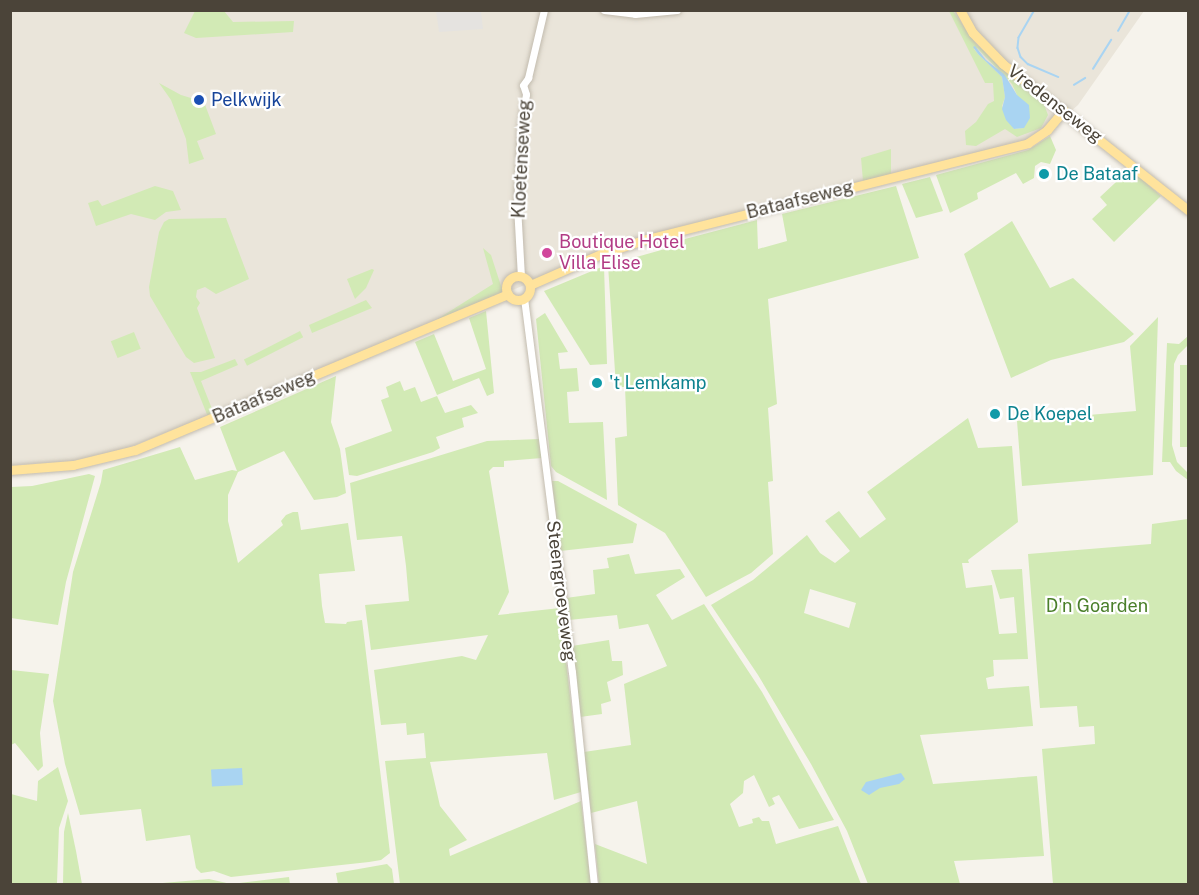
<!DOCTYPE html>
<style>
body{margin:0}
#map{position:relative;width:1199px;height:895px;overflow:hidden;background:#f6f3ec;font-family:"Public Sans",sans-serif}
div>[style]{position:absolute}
.residential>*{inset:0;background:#eae5da}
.green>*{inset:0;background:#d2eab5;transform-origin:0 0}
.parking>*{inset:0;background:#e5e3e0}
.water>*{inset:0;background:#a9d4f2;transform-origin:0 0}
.stream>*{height:1.5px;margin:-0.75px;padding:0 0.75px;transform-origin:0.75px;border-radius:0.75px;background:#a9d4f2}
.roads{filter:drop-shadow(0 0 2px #c2bbae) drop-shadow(0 0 2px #c2bbae)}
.minor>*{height:7px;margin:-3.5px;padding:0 3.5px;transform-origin:3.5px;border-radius:3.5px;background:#fff}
.major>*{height:9px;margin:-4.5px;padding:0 4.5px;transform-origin:4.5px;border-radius:4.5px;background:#ffe39c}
.major>.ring{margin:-4.5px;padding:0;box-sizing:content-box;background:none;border:9px solid #ffe39c;border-radius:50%}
.dots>*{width:16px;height:16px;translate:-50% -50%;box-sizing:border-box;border:3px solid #fff;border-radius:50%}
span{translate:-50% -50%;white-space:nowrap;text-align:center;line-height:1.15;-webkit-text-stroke:4.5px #fff;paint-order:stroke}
.transit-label{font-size:18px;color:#164399}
.left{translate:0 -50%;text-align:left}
.street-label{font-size:18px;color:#4b4439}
.culture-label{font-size:18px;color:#0d838f}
.hotel-label{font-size:18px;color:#b23c85}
.park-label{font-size:18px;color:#4a7f2a}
.frame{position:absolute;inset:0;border:12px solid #4b4439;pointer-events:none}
</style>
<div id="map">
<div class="residential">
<i style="clip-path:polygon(11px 11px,1144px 11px,1078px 105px,1033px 144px,628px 241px,345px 361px,117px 452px,76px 461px,11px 465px)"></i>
</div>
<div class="green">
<i style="clip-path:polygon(195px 11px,224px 11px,233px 22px,294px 21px,293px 32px,196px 38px,184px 33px)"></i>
<i style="clip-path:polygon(evenodd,949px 11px,953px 11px,977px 45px,1042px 99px,1048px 115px,1041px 128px,1017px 137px,1005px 129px,976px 146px,966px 145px,965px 131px,976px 122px,988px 104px,994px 101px,993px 83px,985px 83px,949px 11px,977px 48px,1012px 84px,1017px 95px,1024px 128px,1014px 129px,1002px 106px,1005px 97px,1002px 77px,978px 54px,974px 49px,977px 48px)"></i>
<i style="clip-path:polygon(159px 83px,181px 95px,204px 102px,216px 134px,197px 141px,204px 159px,189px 164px,186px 139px,171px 100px)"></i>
<i style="clip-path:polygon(1050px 136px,1056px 150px,1050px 164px,1041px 162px,1035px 166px,1034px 178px,1023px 184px,1016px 173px,977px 193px,978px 199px,950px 213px,936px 175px,1028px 150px)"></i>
<i style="clip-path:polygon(891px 149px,891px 174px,863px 181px,861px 158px)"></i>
<i style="clip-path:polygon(1130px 169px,1161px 196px,1114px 242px,1092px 219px,1107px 205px,1100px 197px)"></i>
<i style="clip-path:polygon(930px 177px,943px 211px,916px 218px,902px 184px)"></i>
<i style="clip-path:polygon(155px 186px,173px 191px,181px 210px,166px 212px,155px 220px,131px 214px,96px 226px,88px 203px,98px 200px,102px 206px)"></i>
<i style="clip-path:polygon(896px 186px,919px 258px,768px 299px,777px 404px,768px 408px,773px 481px,768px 482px,773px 554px,751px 573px,706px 597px,665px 533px,618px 505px,615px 438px,627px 436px,625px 387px,616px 387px,608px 265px,672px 247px,685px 239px,757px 220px,758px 249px,787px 241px,782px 214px)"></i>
<i style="clip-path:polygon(226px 218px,249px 279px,216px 294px,205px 287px,197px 290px,196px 297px,200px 303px,197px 308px,215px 358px,194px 363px,186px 357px,150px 296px,149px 287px,159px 232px,164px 222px,169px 219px)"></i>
<i style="clip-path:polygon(1012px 221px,1050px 288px,1073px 278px,1134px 334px,1124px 342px,1051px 360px,1011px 378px,964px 254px)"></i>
<i style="clip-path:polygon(483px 248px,491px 255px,503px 292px,436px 320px,493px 284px)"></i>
<i style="clip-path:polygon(604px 266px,607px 364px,590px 365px,544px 291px)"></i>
<i style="clip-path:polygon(372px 269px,374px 270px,366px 288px,355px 299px,347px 279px)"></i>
<i style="clip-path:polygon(366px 300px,372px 308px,312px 333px,309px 325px)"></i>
<i style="clip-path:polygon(486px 311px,494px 393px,487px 396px,479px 378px,437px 395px,415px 342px,434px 334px,453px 381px,486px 369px,469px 318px)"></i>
<i style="clip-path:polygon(545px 313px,568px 352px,558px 353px,560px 369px,577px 368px,579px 391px,567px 392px,569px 423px,603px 422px,607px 500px,556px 472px,551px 466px,536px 319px)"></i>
<i style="clip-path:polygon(1158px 317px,1153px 475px,1022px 486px,1017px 421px,1136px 411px,1130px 346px)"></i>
<i style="left:300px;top:331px;width:7px;height:63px;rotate:63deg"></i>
<i style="left:134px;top:332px;width:18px;height:25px;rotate:68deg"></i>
<i style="clip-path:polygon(1188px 336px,1188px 345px,1178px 355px,1174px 364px,1172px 445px,1177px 462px,1188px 473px,1188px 480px,1176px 471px,1170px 462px,1162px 462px,1167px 343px,1179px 344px)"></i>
<i style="clip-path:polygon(235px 359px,238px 365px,201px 381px,214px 414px,208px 417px,190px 372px,201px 372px)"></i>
<i style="left:1180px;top:365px;width:8px;height:82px"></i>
<i style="clip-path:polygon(336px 376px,331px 422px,340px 449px,346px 493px,337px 497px,314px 500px,284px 451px,238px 472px,228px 495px,228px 521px,238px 563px,283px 525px,281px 521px,286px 515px,293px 512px,298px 512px,301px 530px,348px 523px,355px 571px,319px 574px,322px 606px,325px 623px,346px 624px,347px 622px,362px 620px,390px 853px,381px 860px,369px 862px,231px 877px,214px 871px,201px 873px,196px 868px,190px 835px,146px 841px,141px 809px,80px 815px,65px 764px,53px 701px,73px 572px,101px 482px,103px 470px,180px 447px,195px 480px,232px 470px,237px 471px,220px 427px)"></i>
<i style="clip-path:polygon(400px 381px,404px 391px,415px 387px,421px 402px,437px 396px,445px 413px,471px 405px,478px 413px,462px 418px,464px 427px,436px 437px,440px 448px,433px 452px,357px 476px,349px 475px,345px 448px,392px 431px,381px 400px,389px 397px,386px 387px)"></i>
<i style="clip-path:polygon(evenodd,968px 418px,978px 448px,1012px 446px,1018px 522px,968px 560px,969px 563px,962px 563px,966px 588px,992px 585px,999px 634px,1017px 633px,1014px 597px,1000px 599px,991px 570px,1022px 569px,1028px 659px,993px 660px,994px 676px,986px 678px,988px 689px,1029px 686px,1033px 726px,920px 735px,933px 784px,1037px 776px,1044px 856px,954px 861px,960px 884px,868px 884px,847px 831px,811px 764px,758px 675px,711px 605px,753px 580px,807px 535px,820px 553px,835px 563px,850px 551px,825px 521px,839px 511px,860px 538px,886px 519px,867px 492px,968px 418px,810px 589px,856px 603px,849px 628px,804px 613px,810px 589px)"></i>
<i style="clip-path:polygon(539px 439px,542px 458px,504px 461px,504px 467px,493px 467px,489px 471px,509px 592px,498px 615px,560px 608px,581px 792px,554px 800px,547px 753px,430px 762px,440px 806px,467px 840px,449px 849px,450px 856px,581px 801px,591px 884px,400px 884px,385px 761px,426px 758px,424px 733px,407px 735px,406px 723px,381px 725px,374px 670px,462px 656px,476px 660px,488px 635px,371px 650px,365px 605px,409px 601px,406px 566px,402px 536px,357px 540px,350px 483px,487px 441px)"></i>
<i style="clip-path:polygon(89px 474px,95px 476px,66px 582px,58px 625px,11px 618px,11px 487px,32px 486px)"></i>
<i style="clip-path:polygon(552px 481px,558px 481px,637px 524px,633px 543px,560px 551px)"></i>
<i style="clip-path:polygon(1188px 519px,1188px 884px,1053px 884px,1042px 749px,1095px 744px,1094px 726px,1079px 727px,1077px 706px,1040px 708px,1028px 554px,1151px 544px,1152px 524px)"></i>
<i style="clip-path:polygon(629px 554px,635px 574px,680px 569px,685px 577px,656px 595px,672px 620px,704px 604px,762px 692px,834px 820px,799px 829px,779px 795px,772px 798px,775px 804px,769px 807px,754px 775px,744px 781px,743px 793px,730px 804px,739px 827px,753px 823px,752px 819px,759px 817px,762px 821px,769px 821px,776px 844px,838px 826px,861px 884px,599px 884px,595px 844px,647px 864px,637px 801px,591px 813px,584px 752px,631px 745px,624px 684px,667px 666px,648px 624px,619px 629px,617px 615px,569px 620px,566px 598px,595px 594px,593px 570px,609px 568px,607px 558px)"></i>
<i style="clip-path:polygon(609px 640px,612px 661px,622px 661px,623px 675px,607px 682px,611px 701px,601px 704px,602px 714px,580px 717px,572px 646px)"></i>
<i style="clip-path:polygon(11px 670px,49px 674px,40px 733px,43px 766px,38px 771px,15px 743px,11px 745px)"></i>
<i style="clip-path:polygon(58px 767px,68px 801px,59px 828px,57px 883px,11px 884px,11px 794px,37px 801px,38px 781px)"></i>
<i style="clip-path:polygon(68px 813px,76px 851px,82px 884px,63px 884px,64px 832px)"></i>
<i style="clip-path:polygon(387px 864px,392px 869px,394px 884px,338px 884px,336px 873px)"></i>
<i style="clip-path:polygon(289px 877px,290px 884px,151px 884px,209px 879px,231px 884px)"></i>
</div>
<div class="parking">
<i style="clip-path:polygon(436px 11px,481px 11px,483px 29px,439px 32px)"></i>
</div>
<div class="water">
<i style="clip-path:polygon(975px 46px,986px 60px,1004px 74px,1017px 95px,1029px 105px,1030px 118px,1024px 128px,1014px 129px,1006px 120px,1002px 109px,1005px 97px,1002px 77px,978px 54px,973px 47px)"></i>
<i style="left:242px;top:768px;width:17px;height:31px;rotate:87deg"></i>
<i style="clip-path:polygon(901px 773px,905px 779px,899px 784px,880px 788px,869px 795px,861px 790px,866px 782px)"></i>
</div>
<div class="stream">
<i style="left:1035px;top:10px;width:32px;rotate:120deg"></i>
<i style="left:1019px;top:38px;width:10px;rotate:96deg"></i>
<i style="left:1018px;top:48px;width:9px;rotate:72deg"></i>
<i style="left:1021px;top:57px;width:10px;rotate:45deg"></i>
<i style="left:1028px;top:64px;width:33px;rotate:23deg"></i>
<i style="left:1118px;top:31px;width:24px;rotate:-60deg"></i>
<i style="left:1093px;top:69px;width:34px;rotate:-58deg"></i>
<i style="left:1074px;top:85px;width:13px;rotate:-32deg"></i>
</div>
<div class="roads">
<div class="minor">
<i style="left:604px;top:10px;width:31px;rotate:7deg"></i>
<i style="left:635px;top:14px;width:42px;rotate:-5.4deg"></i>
<i style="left:521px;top:277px;width:72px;rotate:-93.2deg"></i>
<i style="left:517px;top:205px;width:79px;rotate:-87.1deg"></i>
<i style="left:521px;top:126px;width:32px;rotate:-81deg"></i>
<i style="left:526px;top:94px;width:9px;rotate:-108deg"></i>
<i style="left:523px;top:85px;width:9px;rotate:-54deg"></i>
<i style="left:528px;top:78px;width:70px;rotate:-76.8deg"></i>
<i style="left:524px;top:298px;width:377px;rotate:82.7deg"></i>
<i style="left:572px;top:672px;width:213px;rotate:84.1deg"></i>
</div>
<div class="major">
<i style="left:960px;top:10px;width:26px;rotate:61deg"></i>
<i style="left:973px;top:33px;width:43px;rotate:45.9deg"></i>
<i style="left:1003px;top:64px;width:236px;rotate:38.3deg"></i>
<i class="ring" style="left:506px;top:276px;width:15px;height:15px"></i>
<i style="left:530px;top:285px;width:77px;rotate:-23.6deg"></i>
<i style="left:601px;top:254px;width:48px;rotate:-18.1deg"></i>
<i style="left:647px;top:239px;width:393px;rotate:-14.1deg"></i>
<i style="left:1028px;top:143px;width:23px;rotate:-34deg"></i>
<i style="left:1047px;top:130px;width:26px;rotate:-50deg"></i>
<i style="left:10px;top:470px;width:63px;rotate:-4.5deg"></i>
<i style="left:73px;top:465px;width:64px;rotate:-13.6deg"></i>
<i style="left:135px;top:450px;width:404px;rotate:-22.7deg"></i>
</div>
</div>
<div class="dots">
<i style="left:199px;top:100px;background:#1a4fb4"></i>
<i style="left:1044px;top:174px;background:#0f9aa8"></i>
<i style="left:547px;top:253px;background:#d1479c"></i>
<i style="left:597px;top:383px;background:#0f9aa8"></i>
<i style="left:995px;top:414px;background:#0f9aa8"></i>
</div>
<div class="transit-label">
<span class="left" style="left:211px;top:100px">Pelkwijk</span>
</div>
<div class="street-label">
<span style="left:1055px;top:104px;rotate:38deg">Vredenseweg</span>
<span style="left:522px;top:159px;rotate:-87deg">Kloetenseweg</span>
<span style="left:800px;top:200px;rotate:-14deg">Bataafseweg</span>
<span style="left:264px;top:397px;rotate:-23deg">Bataafseweg</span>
<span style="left:561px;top:591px;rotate:83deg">Steengroeveweg</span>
</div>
<div class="culture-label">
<span class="left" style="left:1056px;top:174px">De Bataaf</span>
<span class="left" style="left:609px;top:383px">'t Lemkamp</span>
<span class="left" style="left:1007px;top:414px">De Koepel</span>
</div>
<div class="hotel-label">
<span class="left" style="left:559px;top:253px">Boutique Hotel<br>Villa Elise</span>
</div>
<div class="park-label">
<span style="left:1097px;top:606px">D'n Goarden</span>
</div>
<div class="frame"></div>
</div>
